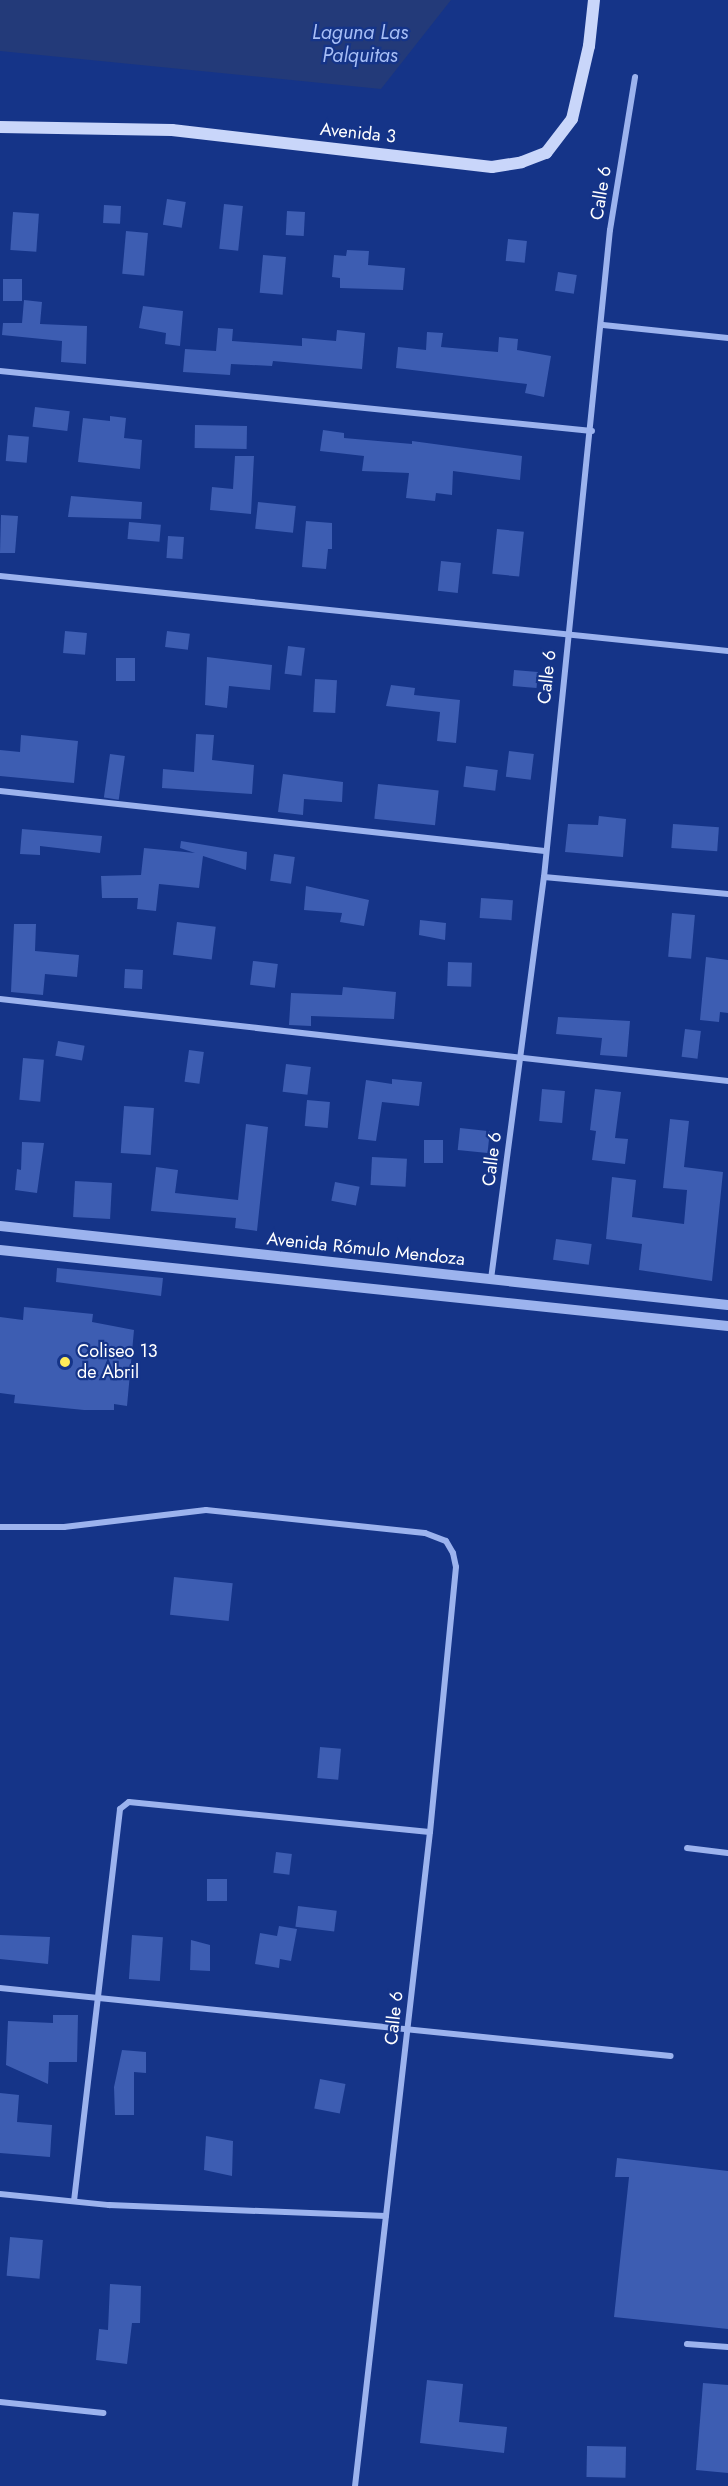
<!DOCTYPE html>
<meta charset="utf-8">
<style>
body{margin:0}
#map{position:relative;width:728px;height:2486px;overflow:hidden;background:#153488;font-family:Jost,sans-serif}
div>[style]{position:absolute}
.water>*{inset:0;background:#233a79}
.building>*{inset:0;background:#3d5db2;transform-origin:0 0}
.minor>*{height:6px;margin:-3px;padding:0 3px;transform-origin:3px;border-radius:3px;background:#9cb3ee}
.tertiary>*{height:10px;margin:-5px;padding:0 5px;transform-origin:5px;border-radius:5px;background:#9cb3ee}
.secondary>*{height:12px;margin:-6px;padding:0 6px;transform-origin:6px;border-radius:6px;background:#c9d6fa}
.dots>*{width:16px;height:16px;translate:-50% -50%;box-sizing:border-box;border:3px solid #153488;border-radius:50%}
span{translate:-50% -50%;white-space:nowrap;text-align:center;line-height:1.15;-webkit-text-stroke:4.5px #153488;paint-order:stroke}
.street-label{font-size:18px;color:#fff}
.poi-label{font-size:18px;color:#fff}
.left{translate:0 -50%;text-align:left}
.water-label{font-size:20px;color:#a7bef6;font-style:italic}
</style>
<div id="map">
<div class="water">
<i style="clip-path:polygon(0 0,451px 0,381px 89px,0 51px)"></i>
</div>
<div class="building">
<i style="left:167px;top:199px;width:19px;height:26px;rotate:9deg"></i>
<i style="left:224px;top:204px;width:19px;height:45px;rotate:6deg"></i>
<i style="left:104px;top:205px;width:17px;height:18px;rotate:3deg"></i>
<i style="left:287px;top:211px;width:18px;height:24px;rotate:3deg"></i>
<i style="left:13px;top:212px;width:26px;height:38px;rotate:4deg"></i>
<i style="left:126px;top:231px;width:22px;height:43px;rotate:5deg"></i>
<i style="left:508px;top:239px;width:19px;height:22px;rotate:6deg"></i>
<i style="clip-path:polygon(347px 250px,369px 251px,368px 265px,405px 268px,403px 290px,340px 288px,340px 278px,332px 277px,334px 255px,346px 256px)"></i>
<i style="left:263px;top:255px;width:23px;height:38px;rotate:5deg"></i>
<i style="left:558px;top:272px;width:19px;height:19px;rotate:9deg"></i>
<i style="left:3px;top:279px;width:19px;height:22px"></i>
<i style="clip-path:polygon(24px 300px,42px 302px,40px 324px,87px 326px,86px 364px,61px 362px,62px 341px,2px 335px,3px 323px,22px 323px)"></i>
<i style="clip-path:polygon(143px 306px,183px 311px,180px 346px,165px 344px,166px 333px,139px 328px)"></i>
<i style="clip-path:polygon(218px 328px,233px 329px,232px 341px,302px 346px,302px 338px,336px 341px,337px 330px,365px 333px,362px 369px,273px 361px,272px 366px,231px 364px,230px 375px,183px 372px,185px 349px,216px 351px)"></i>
<i style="clip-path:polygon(427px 332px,443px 333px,441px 347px,498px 352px,499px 337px,518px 339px,517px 350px,551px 356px,544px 397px,525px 393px,527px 384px,396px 368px,398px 347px,426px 350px)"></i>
<i style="left:35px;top:407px;width:35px;height:20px;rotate:7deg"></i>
<i style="clip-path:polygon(110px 416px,126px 418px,124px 438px,142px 440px,140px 469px,78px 462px,83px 418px,110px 421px)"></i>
<i style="left:195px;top:425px;width:52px;height:23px;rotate:1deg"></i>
<i style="clip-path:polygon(323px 430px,344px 433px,344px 438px,412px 444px,412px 441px,522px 456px,520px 480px,453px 471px,452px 495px,436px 493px,435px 501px,406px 498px,409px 473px,362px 471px,364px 456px,320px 451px)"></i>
<i style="left:8px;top:435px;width:21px;height:26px;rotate:5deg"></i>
<i style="clip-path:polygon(235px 456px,254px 456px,251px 514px,210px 510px,212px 487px,233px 489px)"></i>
<i style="clip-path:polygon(71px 496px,142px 502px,141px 519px,68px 517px)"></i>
<i style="left:258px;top:502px;width:38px;height:27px;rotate:6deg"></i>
<i style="clip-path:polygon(1px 515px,18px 516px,15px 553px,0 553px)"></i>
<i style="clip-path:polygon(306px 521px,332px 523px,332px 549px,328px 549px,326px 569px,302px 567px)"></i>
<i style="left:129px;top:522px;width:32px;height:17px;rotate:5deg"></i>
<i style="left:497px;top:529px;width:27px;height:45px;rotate:6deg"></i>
<i style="left:168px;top:536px;width:16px;height:22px;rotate:4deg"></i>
<i style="left:441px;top:561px;width:20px;height:30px;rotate:6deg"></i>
<i style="left:65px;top:631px;width:22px;height:22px;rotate:5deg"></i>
<i style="left:167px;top:631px;width:23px;height:16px;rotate:7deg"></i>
<i style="left:288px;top:646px;width:17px;height:28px;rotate:7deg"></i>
<i style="clip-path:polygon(207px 657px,272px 665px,270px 690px,229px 686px,227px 708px,205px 705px)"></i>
<i style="left:116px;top:658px;width:19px;height:23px"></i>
<i style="left:514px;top:670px;width:24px;height:16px;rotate:5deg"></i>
<i style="left:315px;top:679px;width:22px;height:33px;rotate:3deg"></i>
<i style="clip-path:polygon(391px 685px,415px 688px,414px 695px,460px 700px,456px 743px,437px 741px,440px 712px,386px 706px)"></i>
<i style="clip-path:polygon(196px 734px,214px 735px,212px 760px,254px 765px,252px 794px,162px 788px,163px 769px,194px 772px)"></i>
<i style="clip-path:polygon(21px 735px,78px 741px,74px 783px,0 776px,0 750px,20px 752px)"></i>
<i style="left:509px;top:751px;width:25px;height:26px;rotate:7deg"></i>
<i style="left:110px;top:754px;width:15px;height:44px;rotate:8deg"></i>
<i style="left:466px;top:766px;width:32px;height:21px;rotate:7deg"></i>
<i style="clip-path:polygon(283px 774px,343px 782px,342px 802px,304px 799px,303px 815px,278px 812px)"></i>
<i style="left:378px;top:784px;width:61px;height:35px;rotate:6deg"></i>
<i style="clip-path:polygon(599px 816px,626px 819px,623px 857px,565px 852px,568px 824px,598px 825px)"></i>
<i style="left:673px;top:824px;width:46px;height:24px;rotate:4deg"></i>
<i style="clip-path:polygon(22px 829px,102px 836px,100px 853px,40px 846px,40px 855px,20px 854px)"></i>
<i style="clip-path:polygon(181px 841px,247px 852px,246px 870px,203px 856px,199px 888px,159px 884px,156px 911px,137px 909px,138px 898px,102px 898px,101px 876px,141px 875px,144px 848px,195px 853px,180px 848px)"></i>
<i style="left:274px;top:854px;width:21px;height:27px;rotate:8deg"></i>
<i style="clip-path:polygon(306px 886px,369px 900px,364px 926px,340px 922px,342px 913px,304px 910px)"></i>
<i style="left:481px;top:898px;width:32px;height:20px;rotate:4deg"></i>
<i style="left:672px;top:913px;width:23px;height:44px;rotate:5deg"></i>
<i style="clip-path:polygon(420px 920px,446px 923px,445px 940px,419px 935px)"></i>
<i style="left:177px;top:922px;width:39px;height:33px;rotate:7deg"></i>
<i style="clip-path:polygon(14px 924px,36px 924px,35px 951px,79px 955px,77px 977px,45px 974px,43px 995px,11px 992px)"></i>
<i style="clip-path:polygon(706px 957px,728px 960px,728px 1013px,720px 1012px,719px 1022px,700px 1020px)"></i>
<i style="left:253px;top:961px;width:25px;height:24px;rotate:7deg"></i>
<i style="left:448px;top:962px;width:24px;height:24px;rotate:2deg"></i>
<i style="left:125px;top:969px;width:18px;height:19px;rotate:3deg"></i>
<i style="clip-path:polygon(343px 987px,396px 992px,394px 1019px,311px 1016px,311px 1026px,289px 1025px,291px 993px,342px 995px)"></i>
<i style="clip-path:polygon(558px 1017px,630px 1021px,627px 1057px,600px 1055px,602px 1038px,556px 1034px)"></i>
<i style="left:685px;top:1029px;width:16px;height:28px;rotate:7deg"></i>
<i style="left:58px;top:1041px;width:27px;height:15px;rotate:10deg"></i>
<i style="left:189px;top:1050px;width:15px;height:32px;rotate:8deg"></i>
<i style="left:23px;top:1058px;width:21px;height:42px;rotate:5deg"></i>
<i style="left:286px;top:1064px;width:25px;height:28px;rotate:7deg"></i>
<i style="clip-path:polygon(392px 1079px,422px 1082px,419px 1106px,382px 1102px,376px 1141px,358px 1139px,366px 1080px,392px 1084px)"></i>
<i style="left:542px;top:1089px;width:23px;height:32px;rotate:5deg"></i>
<i style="clip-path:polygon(595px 1089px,621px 1092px,615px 1138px,628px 1139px,625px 1164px,592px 1160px,596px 1131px,590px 1130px)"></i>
<i style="left:307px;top:1100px;width:23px;height:26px;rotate:5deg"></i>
<i style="left:124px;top:1106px;width:30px;height:47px;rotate:4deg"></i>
<i style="clip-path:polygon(670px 1119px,689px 1121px,684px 1167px,723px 1172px,712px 1281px,639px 1270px,642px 1244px,606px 1239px,612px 1177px,636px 1180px,632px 1217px,684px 1224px,687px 1190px,663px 1188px)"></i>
<i style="clip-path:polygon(246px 1124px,268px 1127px,257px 1231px,235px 1228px,236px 1218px,151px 1211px,156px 1167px,178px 1170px,175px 1193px,238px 1200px)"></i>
<i style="left:460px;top:1128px;width:30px;height:22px;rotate:6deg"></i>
<i style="left:424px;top:1140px;width:19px;height:23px"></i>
<i style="clip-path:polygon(22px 1142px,44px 1143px,37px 1193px,15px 1190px,17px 1169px,21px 1170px)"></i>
<i style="left:372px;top:1157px;width:35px;height:28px;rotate:3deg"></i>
<i style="left:75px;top:1181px;width:37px;height:36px;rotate:3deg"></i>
<i style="left:335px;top:1182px;width:25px;height:19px;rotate:11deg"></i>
<i style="left:556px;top:1239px;width:36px;height:21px;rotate:8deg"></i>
<i style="clip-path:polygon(57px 1268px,163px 1278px,161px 1296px,56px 1282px)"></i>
<i style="clip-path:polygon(24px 1307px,93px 1314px,92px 1322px,134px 1330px,127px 1406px,114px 1404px,114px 1410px,84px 1410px,14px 1403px,15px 1395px,0 1393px,0 1317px,23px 1320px)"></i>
<i style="left:174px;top:1577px;width:59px;height:38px;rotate:6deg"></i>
<i style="left:320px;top:1747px;width:21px;height:31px;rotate:5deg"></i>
<i style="left:276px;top:1852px;width:16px;height:21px;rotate:7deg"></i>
<i style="left:207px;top:1879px;width:20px;height:22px"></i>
<i style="left:298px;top:1906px;width:39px;height:21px;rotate:7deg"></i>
<i style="clip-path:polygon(279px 1926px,297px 1929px,291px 1961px,280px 1959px,279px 1968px,255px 1964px,260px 1933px,277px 1936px)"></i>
<i style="clip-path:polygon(0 1935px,50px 1937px,48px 1964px,0 1959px)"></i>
<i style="left:132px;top:1935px;width:31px;height:44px;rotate:4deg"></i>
<i style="clip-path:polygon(191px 1940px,210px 1945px,210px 1971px,190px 1970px)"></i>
<i style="clip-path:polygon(53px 2015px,78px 2015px,77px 2062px,49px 2062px,48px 2084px,6px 2065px,8px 2021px,53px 2023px)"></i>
<i style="clip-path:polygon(122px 2050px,146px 2052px,146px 2073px,134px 2072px,134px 2115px,115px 2115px,114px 2087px)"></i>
<i style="left:320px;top:2079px;width:26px;height:30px;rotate:11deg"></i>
<i style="clip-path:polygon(0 2093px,19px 2095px,17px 2122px,52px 2125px,50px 2157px,0 2153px)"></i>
<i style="clip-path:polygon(206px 2136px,233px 2141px,232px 2176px,204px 2170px)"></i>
<i style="clip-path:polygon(617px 2158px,728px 2171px,728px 2329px,614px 2317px,629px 2177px,615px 2177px)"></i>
<i style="left:10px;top:2237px;width:33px;height:39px;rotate:5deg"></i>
<i style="clip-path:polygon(110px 2284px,141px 2286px,140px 2323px,132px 2323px,127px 2364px,96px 2360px,99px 2329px,108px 2330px)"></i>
<i style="clip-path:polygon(427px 2380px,463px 2384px,459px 2422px,507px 2427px,504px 2453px,420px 2443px)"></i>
<i style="clip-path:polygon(703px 2383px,728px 2385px,728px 2473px,696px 2470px)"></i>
<i style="left:587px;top:2446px;width:39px;height:31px;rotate:1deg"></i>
</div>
<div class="minor">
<i style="left:603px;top:325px;width:126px;rotate:5.9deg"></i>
<i style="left:0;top:371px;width:595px;rotate:5.79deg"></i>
<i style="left:0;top:576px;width:732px;rotate:5.88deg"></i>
<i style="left:0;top:791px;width:548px;rotate:6.28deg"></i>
<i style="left:544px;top:877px;width:185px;rotate:5.3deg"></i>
<i style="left:0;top:999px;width:733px;rotate:6.43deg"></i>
<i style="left:491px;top:1279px;width:405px;rotate:-82.5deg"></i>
<i style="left:544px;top:877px;width:650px;rotate:-84.18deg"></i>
<i style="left:610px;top:230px;width:155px;rotate:-80.7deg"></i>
<i style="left:0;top:1527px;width:64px"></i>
<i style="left:64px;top:1527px;width:143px;rotate:-6.8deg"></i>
<i style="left:206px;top:1510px;width:220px;rotate:6deg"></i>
<i style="left:425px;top:1533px;width:22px;rotate:21deg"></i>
<i style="left:446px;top:1541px;width:14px;rotate:60deg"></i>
<i style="left:453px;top:1553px;width:14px;rotate:78deg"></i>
<i style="left:456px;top:1567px;width:266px;rotate:95.6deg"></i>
<i style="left:430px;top:1832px;width:658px;rotate:96.54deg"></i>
<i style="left:687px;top:1848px;width:41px;rotate:7deg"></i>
<i style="left:0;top:1988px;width:674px;rotate:5.79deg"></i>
<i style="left:0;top:2194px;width:110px;rotate:5.8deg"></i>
<i style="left:109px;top:2205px;width:277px;rotate:2.3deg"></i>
<i style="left:74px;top:2201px;width:395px;rotate:-83.3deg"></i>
<i style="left:120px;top:1809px;width:11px;rotate:-38deg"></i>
<i style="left:129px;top:1802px;width:302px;rotate:5.7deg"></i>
<i style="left:687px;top:2344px;width:41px;rotate:4.2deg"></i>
<i style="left:0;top:2402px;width:104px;rotate:6.1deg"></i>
</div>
<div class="tertiary">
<i style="left:0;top:1226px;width:732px;rotate:6.19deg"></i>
<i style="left:0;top:1250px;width:732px;rotate:5.96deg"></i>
</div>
<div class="secondary">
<i style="left:0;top:127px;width:172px;rotate:1deg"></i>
<i style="left:172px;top:130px;width:322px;rotate:6.6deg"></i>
<i style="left:492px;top:167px;width:30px;rotate:-9deg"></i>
<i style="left:522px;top:162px;width:26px;rotate:-21deg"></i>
<i style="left:546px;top:153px;width:43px;rotate:-52.6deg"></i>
<i style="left:572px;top:119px;width:75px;rotate:-76.9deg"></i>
<i style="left:589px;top:46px;width:46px;rotate:-83.8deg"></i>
</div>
<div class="dots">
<i style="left:65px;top:1362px;background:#ffec59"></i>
</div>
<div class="street-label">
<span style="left:358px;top:133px;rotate:6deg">Avenida 3</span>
<span style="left:601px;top:193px;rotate:-81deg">Calle 6</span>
<span style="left:547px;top:677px;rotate:-84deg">Calle 6</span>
<span style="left:492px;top:1159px;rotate:-83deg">Calle 6</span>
<span style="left:366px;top:1249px;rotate:6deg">Avenida Rómulo Mendoza</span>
<span style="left:394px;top:2018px;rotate:-84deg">Calle 6</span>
</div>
<div class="poi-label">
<span class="left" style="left:77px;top:1362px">Coliseo 13<br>de Abril</span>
</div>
<div class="water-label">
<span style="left:360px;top:44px">Laguna Las<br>Palquitas</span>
</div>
</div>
